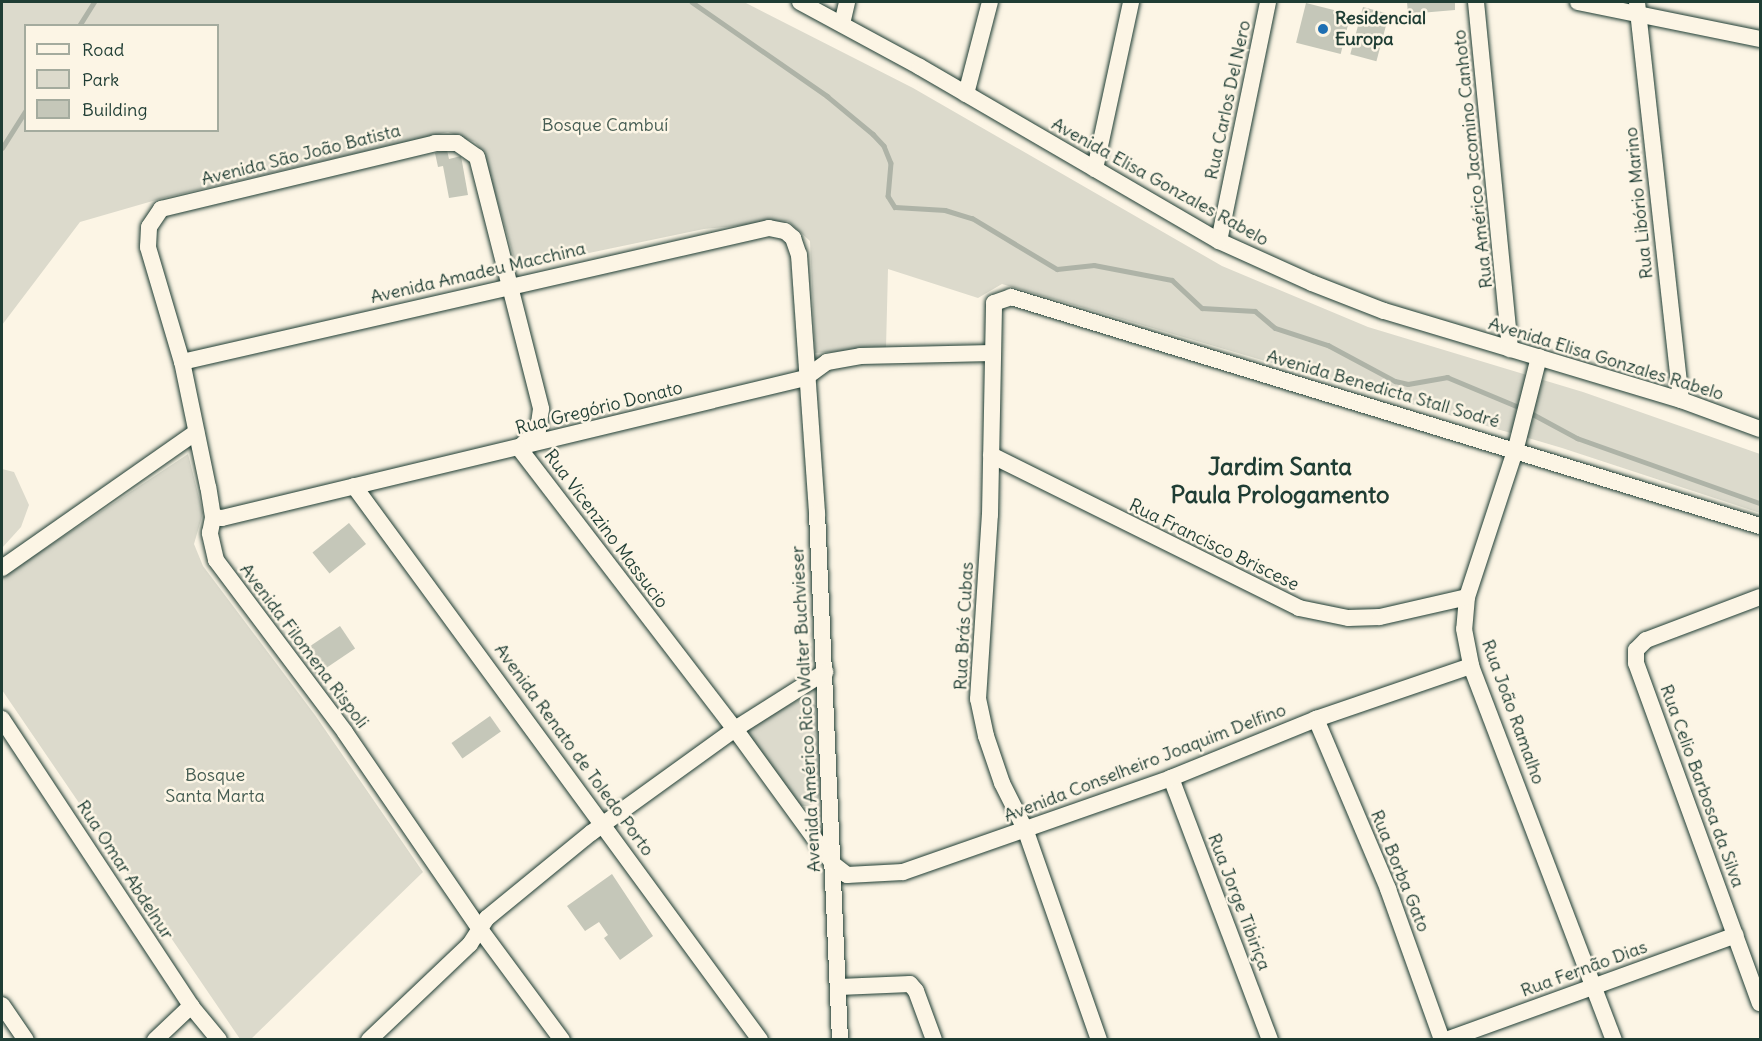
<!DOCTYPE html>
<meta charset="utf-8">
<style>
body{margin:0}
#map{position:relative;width:1762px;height:1041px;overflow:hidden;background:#fcf5e5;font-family:Delius,sans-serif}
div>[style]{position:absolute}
.green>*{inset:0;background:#dcdacc}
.stream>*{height:4.5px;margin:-2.25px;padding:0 2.25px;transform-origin:2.25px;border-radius:2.25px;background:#aeb3a7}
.building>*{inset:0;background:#c5c7b9;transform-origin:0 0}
.roads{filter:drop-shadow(0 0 2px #1f3d34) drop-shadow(0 0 2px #1f3d34)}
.minor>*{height:16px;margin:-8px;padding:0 8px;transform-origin:8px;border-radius:8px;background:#fcf5e5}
.dots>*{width:16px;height:16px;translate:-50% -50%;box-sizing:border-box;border:3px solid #fcf5e5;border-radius:50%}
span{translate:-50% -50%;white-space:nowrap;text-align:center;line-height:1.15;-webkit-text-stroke:5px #fcf5e5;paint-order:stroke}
.poi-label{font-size:18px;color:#1f3d34;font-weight:700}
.left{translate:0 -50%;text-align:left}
.street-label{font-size:18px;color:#1f3d34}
.park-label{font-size:18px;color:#455c52}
.district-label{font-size:24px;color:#1f3d34;font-weight:700}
.frame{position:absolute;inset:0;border:3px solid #1f3d34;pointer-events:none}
.legend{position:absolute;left:24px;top:24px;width:195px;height:108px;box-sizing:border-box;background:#fcf5e5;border:2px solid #a4ab9e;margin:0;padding:8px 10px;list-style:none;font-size:18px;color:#1f3d34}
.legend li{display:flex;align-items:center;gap:12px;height:30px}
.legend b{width:30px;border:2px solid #a4ab9e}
</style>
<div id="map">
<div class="green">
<i style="clip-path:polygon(evenodd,2px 2px,744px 2px,913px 88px,1222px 266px,1368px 327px,1583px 392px,1760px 454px,1760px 513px,1562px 448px,1002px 284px,978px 298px,888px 269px,886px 348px,815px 353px,810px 241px,788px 221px,704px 229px,517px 268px,483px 152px,475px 142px,448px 132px,163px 198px,80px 222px,2px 325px,2px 2px,26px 26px,218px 26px,218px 130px,26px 130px,26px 26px)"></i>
<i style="clip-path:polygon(188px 454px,203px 513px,194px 544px,203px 566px,315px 715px,423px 872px,251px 1039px,240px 1039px,2px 690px,2px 577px)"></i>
<i style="clip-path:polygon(2px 469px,14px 472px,29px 505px,21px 527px,2px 548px)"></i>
<i style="clip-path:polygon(802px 698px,817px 706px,820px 794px,816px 803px,808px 806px,799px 806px,745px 734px,747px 728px)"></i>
</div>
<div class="stream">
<i style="left:692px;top:2px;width:165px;rotate:34.8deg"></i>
<i style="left:827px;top:96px;width:60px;rotate:39.6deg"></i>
<i style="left:873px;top:134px;width:16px;rotate:47deg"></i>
<i style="left:884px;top:146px;width:18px;rotate:68deg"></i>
<i style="left:891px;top:163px;width:33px;rotate:95deg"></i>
<i style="left:888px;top:196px;width:13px;rotate:58deg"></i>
<i style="left:895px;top:207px;width:50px;rotate:3.4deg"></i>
<i style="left:945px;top:210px;width:28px;rotate:17deg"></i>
<i style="left:972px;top:218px;width:99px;rotate:31deg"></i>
<i style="left:1057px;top:269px;width:37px;rotate:-6deg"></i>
<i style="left:1094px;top:265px;width:79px;rotate:10.9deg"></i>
<i style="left:1172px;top:280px;width:41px;rotate:43deg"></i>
<i style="left:1202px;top:308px;width:53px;rotate:3.2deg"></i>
<i style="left:1255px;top:311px;width:26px;rotate:40deg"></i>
<i style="left:1275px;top:328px;width:56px;rotate:17.8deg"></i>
<i style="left:1328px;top:345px;width:76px;rotate:28.2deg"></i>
<i style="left:1395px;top:381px;width:13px;rotate:13deg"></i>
<i style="left:1408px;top:384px;width:40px;rotate:-10deg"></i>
<i style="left:1447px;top:377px;width:80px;rotate:22.7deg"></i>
<i style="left:79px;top:26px;width:28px;rotate:-58deg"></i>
<i style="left:2px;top:148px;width:45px;rotate:-57.7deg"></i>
<i style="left:1529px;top:412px;width:55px;rotate:28.4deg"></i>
<i style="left:1577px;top:438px;width:194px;rotate:19.6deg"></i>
</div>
<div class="building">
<i style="clip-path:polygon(1407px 2px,1455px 2px,1455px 10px,1408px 14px)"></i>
<i style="left:1306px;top:3px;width:46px;height:41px;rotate:14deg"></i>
<i style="left:1363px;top:7px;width:27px;height:49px;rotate:15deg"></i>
<i style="clip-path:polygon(447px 150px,449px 159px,461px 156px,468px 195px,449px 198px,443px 166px,438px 167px,435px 153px)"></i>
<i style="left:349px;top:523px;width:27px;height:47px;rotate:51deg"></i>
<i style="left:340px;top:626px;width:27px;height:47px;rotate:56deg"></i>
<i style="left:490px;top:716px;width:19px;height:47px;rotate:55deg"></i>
<i style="clip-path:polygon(612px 874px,653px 936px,620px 960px,604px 938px,608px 935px,599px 922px,585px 931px,567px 906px)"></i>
</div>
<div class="roads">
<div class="minor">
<i style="left:800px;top:2px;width:136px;rotate:28.4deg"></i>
<i style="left:920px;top:67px;width:346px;rotate:30.2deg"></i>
<i style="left:1219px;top:241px;width:102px;rotate:24.3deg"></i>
<i style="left:1312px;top:283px;width:77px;rotate:21.3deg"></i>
<i style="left:1384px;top:311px;width:310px;rotate:16.7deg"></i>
<i style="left:1681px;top:400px;width:84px;rotate:20.2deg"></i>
<i style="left:1476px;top:2px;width:349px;rotate:84.4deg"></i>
<i style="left:1578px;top:2px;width:186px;rotate:11.5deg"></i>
<i style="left:1637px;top:2px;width:400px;rotate:83.7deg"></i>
<i style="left:842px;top:24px;width:23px;rotate:-77deg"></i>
<i style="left:966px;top:94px;width:95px;rotate:-75.4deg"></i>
<i style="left:1095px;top:169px;width:171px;rotate:-77.8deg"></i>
<i style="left:1219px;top:241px;width:244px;rotate:-78.4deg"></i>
<i style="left:1539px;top:357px;width:94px;rotate:104.2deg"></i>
<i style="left:1516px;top:448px;width:157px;rotate:108.2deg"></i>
<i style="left:1467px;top:597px;width:32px;rotate:95deg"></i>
<i style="left:1464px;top:629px;width:38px;rotate:79deg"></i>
<i style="left:1471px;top:666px;width:400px;rotate:69.1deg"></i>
<i style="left:182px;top:362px;width:602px;rotate:-12.86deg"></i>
<i style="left:769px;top:228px;width:16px;rotate:11deg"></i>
<i style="left:785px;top:231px;width:11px;rotate:41deg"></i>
<i style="left:793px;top:238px;width:18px;rotate:71deg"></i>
<i style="left:799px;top:255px;width:259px;rotate:86deg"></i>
<i style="left:817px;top:513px;width:528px;rotate:87.5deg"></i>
<i style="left:991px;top:455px;width:344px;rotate:26.4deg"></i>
<i style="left:1299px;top:608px;width:50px;rotate:11.5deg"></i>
<i style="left:1348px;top:618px;width:32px;rotate:-2deg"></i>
<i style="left:1380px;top:617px;width:89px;rotate:-12.9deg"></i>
<i style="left:354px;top:486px;width:687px;rotate:53.76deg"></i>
<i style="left:213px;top:517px;width:9px;rotate:6deg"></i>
<i style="left:222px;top:518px;width:600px;rotate:-13.5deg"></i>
<i style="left:805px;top:378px;width:27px;rotate:-36deg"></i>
<i style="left:827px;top:362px;width:34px;rotate:-10deg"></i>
<i style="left:860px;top:356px;width:132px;rotate:-1.3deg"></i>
<i style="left:2px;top:568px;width:237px;rotate:-35deg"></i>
<i style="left:1760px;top:597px;width:122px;rotate:159.3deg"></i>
<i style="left:1646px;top:640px;width:14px;rotate:135deg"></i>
<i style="left:1636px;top:650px;width:13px;rotate:90deg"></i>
<i style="left:1636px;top:663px;width:362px;rotate:70deg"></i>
<i style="left:2px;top:719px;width:344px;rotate:56.6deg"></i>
<i style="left:191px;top:1006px;width:44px;rotate:50.5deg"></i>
<i style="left:1316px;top:719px;width:185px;rotate:67deg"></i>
<i style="left:1388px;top:889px;width:160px;rotate:70.3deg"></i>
<i style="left:1171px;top:778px;width:280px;rotate:69.3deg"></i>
<i style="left:839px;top:987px;width:71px;rotate:-2.4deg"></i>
<i style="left:910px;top:984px;width:9px;rotate:49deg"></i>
<i style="left:916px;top:991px;width:52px;rotate:69.8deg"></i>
<i style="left:2px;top:1005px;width:42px;rotate:55.6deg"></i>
<i style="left:155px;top:1040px;width:50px;rotate:-43.4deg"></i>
<i style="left:369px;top:1040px;width:139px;rotate:-43.5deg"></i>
<i style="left:470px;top:944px;width:31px;rotate:-57deg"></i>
<i style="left:487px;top:918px;width:134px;rotate:-39.3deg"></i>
<i style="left:591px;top:833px;width:178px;rotate:-35.8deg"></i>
<i style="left:735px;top:729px;width:107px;rotate:-32.3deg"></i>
<i style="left:562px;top:1040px;width:139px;rotate:-126.5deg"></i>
<i style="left:479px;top:928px;width:237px;rotate:-124.4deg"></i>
<i style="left:345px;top:732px;width:215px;rotate:-126.9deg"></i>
<i style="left:216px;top:560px;width:28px;rotate:-103deg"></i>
<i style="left:210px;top:533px;width:16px;rotate:-79deg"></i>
<i style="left:213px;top:517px;width:30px;rotate:-99deg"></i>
<i style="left:208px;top:487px;width:128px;rotate:-101.7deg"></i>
<i style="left:182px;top:362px;width:120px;rotate:-106.5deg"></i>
<i style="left:148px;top:247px;width:20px;rotate:-87deg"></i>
<i style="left:149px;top:227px;width:22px;rotate:-56deg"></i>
<i style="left:161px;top:209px;width:282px;rotate:-13.5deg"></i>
<i style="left:435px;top:143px;width:22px"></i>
<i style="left:457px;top:143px;width:24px;rotate:35deg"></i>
<i style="left:477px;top:157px;width:260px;rotate:75.7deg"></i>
<i style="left:541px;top:409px;width:21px;rotate:98deg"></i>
<i style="left:538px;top:430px;width:26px;rotate:137deg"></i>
<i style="left:519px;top:448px;width:354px;rotate:52.5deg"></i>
<i style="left:735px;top:729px;width:167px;rotate:54deg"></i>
<i style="left:833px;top:864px;width:18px;rotate:38deg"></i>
<i style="left:847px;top:875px;width:56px;rotate:-3.1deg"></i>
<i style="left:903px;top:872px;width:284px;rotate:-19.3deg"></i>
<i style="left:1171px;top:778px;width:157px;rotate:-22.1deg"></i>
<i style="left:1316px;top:719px;width:164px;rotate:-18.9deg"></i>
<i style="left:1099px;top:1040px;width:221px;rotate:-109.3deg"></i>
<i style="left:1026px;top:831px;width:54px;rotate:-116.6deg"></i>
<i style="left:1002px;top:783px;width:50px;rotate:-108.8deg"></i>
<i style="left:986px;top:736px;width:38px;rotate:-102deg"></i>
<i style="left:978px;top:699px;width:184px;rotate:-86.3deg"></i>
<i style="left:990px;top:515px;width:212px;rotate:-88.9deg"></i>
<i style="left:994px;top:303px;width:18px;rotate:-19deg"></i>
<i style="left:1011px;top:297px;width:783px;rotate:17deg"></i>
<i style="left:1446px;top:1040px;width:308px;rotate:-19.9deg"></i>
</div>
</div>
<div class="dots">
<i style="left:1323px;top:29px;background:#1f6fb2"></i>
</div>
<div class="poi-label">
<span class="left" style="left:1335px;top:29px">Residencial<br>Europa</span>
</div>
<div class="street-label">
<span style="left:1228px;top:100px;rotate:-78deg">Rua Carlos Del Nero</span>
<span style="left:301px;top:155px;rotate:-14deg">Avenida São João Batista</span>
<span style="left:1473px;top:159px;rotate:-96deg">Rua Américo Jacomino Canhoto</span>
<span style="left:1160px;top:182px;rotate:29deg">Avenida Elisa Gonzales Rabelo</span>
<span style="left:1639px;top:203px;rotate:-96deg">Rua Libório Marino</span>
<span style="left:478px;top:273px;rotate:-13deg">Avenida Amadeu Macchina</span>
<span style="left:1606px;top:359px;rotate:17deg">Avenida Elisa Gonzales Rabelo</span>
<span style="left:1383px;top:389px;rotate:16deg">Avenida Benedicta Stall Sodré</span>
<span style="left:599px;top:408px;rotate:-14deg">Rua Gregório Donato</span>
<span style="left:606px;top:529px;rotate:53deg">Rua Vicenzino Massucio</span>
<span style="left:1214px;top:545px;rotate:26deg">Rua Francisco Briscese</span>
<span style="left:964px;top:626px;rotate:-87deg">Rua Brás Cubas</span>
<span style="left:304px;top:646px;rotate:53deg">Avenida Filomena Rispoli</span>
<span style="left:806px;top:709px;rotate:-93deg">Avenida Américo Rico Walter Buchvieser</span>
<span style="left:1513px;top:712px;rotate:70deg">Rua João Ramalho</span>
<span style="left:574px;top:750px;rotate:54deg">Avenida Renato de Toledo Porto</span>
<span style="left:1145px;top:763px;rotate:-21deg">Avenida Conselheiro Joaquim Delfino</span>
<span style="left:1702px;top:786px;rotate:70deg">Rua Celio Barbosa da Silva</span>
<span style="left:125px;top:870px;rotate:57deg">Rua Omar Abdelnur</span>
<span style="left:1400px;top:871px;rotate:68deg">Rua Borba Gato</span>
<span style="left:1239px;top:902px;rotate:69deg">Rua Jorge Tibiriça</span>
<span style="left:1584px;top:969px;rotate:-20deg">Rua Fernão Dias</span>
</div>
<div class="park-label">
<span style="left:605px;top:125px">Bosque Cambuí</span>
<span style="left:215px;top:786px">Bosque<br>Santa Marta</span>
</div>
<div class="district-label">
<span style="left:1280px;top:481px">Jardim Santa<br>Paula Prologamento</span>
</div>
<div class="frame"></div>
<ul class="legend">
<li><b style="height:8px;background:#fcf5e5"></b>Road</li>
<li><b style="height:16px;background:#dcdacc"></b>Park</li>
<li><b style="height:16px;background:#c5c7b9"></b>Building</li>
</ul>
</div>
